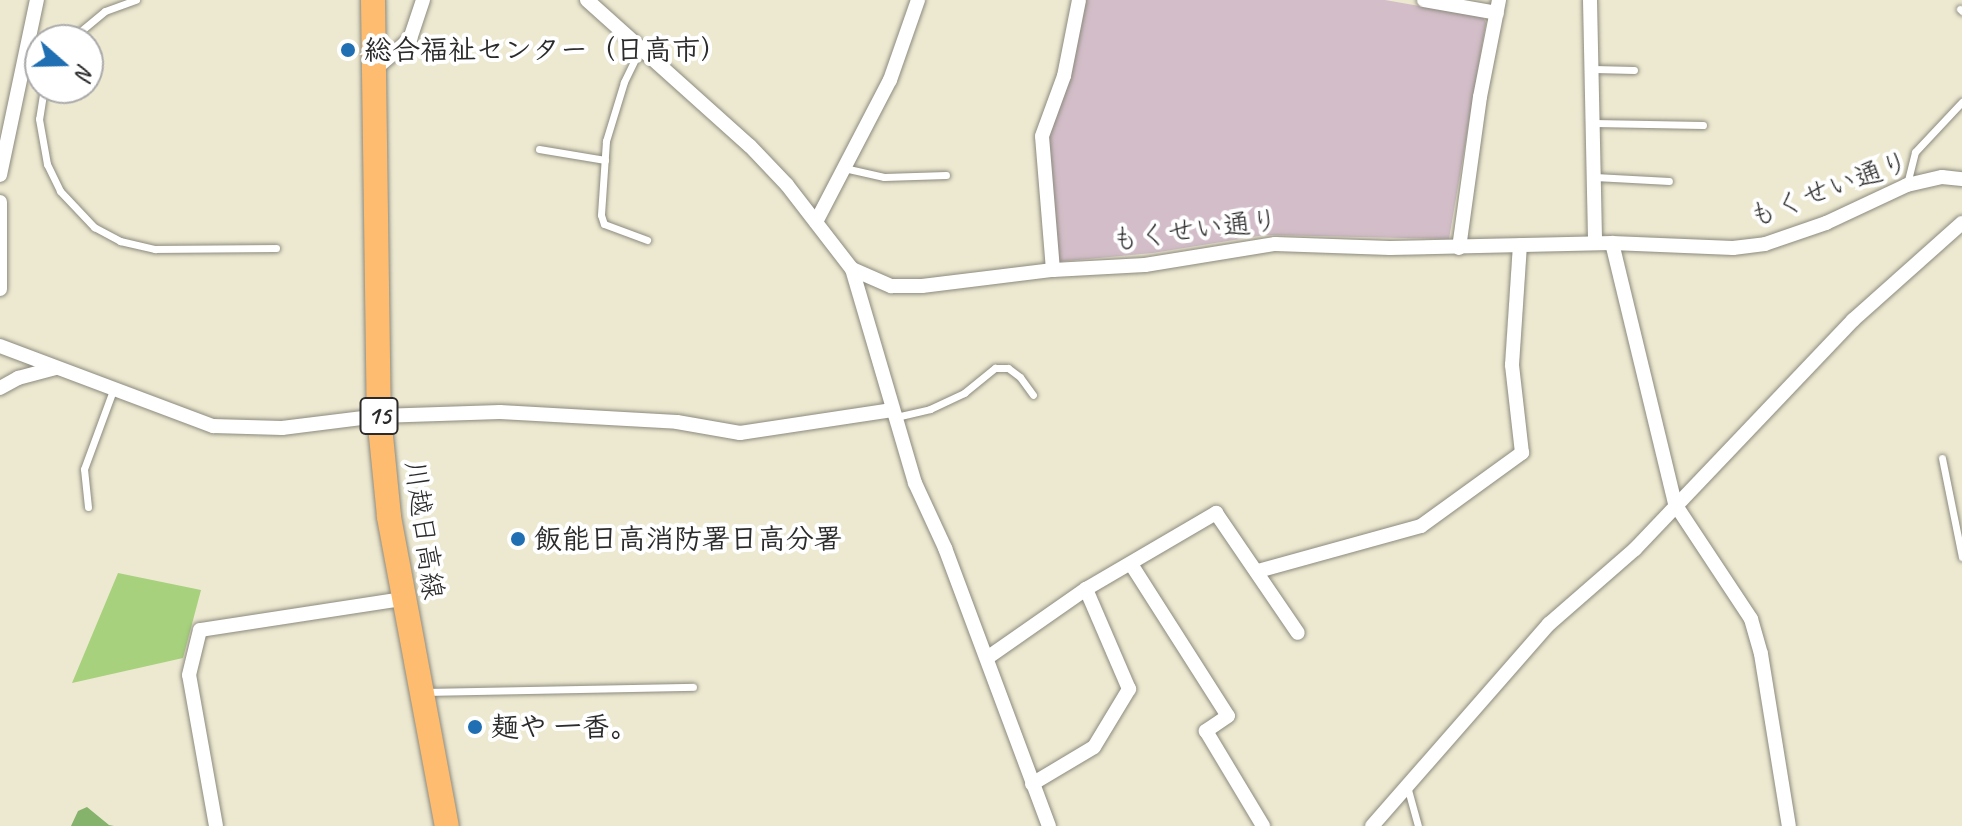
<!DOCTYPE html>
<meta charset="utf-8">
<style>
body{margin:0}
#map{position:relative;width:1962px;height:826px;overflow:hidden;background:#ede9d1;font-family:Caveat,"Klee One",sans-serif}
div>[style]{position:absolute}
.industrial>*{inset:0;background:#d2bdc8}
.green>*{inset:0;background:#a7d17d}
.forest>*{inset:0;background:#85b36c}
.roads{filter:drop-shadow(0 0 2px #8c8a7e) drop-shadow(0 0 2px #8c8a7e)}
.service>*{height:7px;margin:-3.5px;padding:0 3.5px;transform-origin:3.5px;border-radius:3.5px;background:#fff}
.minor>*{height:14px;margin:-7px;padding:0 7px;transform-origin:7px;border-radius:7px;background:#fff}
.primary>*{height:24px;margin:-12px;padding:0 12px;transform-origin:12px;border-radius:12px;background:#fdbc6f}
.dots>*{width:22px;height:22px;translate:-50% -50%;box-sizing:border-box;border:4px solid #fff;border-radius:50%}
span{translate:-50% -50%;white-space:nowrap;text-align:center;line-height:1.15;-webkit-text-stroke:8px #fff;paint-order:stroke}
.shield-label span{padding:2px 6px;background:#fff;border:2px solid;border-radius:6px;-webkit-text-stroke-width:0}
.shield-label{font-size:26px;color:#2b2b2b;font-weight:700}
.poi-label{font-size:28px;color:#2b2b2b;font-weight:700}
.left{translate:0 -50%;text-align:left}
.street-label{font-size:28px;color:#2b2b2b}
.north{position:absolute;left:24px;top:24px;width:80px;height:80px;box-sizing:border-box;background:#fff;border:2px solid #aaa;border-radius:50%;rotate:110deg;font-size:22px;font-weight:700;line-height:32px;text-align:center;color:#2b2b2b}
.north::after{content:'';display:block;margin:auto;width:28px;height:36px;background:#1f6fb2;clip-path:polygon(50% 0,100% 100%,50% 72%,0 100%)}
</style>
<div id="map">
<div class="industrial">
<i style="clip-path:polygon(1084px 0,1385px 0,1483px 17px,1486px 23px,1449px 239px,1265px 235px,1153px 253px,1055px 262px,1047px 136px)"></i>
</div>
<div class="green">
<i style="clip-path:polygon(118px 573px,201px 590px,183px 658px,72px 683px)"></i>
</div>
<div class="forest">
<i style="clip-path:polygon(87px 807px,109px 825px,114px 826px,71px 826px,78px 811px)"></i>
</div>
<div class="roads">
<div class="service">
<i style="left:1960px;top:9px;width:3px;rotate:45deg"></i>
<i style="left:70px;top:40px;width:45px;rotate:-39.6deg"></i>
<i style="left:105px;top:11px;width:33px;rotate:-20deg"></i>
<i style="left:640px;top:49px;width:37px;rotate:116deg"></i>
<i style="left:624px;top:82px;width:62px;rotate:107deg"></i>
<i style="left:606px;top:141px;width:74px;rotate:93.9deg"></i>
<i style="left:601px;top:215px;width:9px;rotate:72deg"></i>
<i style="left:604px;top:224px;width:46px;rotate:20.4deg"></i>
<i style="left:1594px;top:69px;width:40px;rotate:1.4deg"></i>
<i style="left:44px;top:88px;width:31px;rotate:99deg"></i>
<i style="left:39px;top:119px;width:46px;rotate:79.9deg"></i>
<i style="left:47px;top:164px;width:30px;rotate:64deg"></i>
<i style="left:60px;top:191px;width:50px;rotate:46.6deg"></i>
<i style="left:94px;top:227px;width:30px;rotate:28deg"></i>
<i style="left:120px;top:241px;width:36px;rotate:13deg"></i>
<i style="left:155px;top:249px;width:121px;rotate:-0.5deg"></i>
<i style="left:1594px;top:123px;width:109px;rotate:1.1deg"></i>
<i style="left:539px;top:149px;width:67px;rotate:9.5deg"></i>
<i style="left:844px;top:168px;width:41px;rotate:12.7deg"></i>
<i style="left:884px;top:177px;width:62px;rotate:-1.8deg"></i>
<i style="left:1595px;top:177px;width:74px;rotate:3.1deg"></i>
<i style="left:1907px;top:184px;width:33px;rotate:-76deg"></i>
<i style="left:1915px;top:152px;width:69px;rotate:-46.8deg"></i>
<i style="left:896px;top:417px;width:35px;rotate:-13deg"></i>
<i style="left:930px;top:409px;width:38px;rotate:-25deg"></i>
<i style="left:964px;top:393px;width:40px;rotate:-39deg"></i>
<i style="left:995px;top:368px;width:13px"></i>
<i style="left:1008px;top:368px;width:15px;rotate:37deg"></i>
<i style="left:1020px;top:377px;width:22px;rotate:54deg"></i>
<i style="left:1942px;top:458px;width:101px;rotate:78.6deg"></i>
<i style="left:88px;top:507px;width:38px;rotate:-96deg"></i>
<i style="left:84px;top:469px;width:84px;rotate:-69.8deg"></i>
<i style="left:428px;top:692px;width:265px;rotate:-1.1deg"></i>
<i style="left:1407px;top:786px;width:41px;rotate:74.6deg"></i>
</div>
<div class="minor">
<i style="left:587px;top:0;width:219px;rotate:41.9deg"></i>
<i style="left:750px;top:146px;width:54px;rotate:46.5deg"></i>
<i style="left:787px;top:185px;width:106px;rotate:52.3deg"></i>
<i style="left:852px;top:269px;width:43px;rotate:23.6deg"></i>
<i style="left:891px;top:286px;width:31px"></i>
<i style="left:922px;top:286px;width:132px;rotate:-7deg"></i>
<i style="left:1053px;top:270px;width:92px;rotate:-3.1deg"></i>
<i style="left:1145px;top:265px;width:132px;rotate:-9.2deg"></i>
<i style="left:1275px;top:244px;width:115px;rotate:2deg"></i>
<i style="left:1390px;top:248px;width:222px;rotate:-1.3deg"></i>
<i style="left:1612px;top:243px;width:121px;rotate:2.4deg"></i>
<i style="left:1733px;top:248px;width:32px;rotate:-7deg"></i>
<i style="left:1765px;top:244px;width:65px;rotate:-19deg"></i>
<i style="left:1826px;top:223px;width:89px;rotate:-25.1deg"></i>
<i style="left:1907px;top:185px;width:36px;rotate:-13deg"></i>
<i style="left:1942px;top:177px;width:20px;rotate:6deg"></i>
<i style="left:1424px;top:0;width:74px;rotate:10.1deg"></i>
<i style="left:1590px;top:0;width:243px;rotate:88.8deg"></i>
<i style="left:374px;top:70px;width:48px;rotate:-40.7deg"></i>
<i style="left:410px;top:39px;width:41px;rotate:-71.6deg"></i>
<i style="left:0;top:175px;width:179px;rotate:-78.1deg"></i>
<i style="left:0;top:202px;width:87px;rotate:90deg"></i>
<i style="left:816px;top:222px;width:160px;rotate:-62.5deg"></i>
<i style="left:890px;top:80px;width:85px;rotate:-70.7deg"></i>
<i style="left:1612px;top:243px;width:268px;rotate:76.4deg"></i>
<i style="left:1675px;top:504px;width:138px;rotate:56.5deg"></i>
<i style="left:1751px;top:619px;width:36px;rotate:74deg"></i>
<i style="left:1761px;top:654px;width:174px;rotate:80.8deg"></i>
<i style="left:1459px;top:248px;width:152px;rotate:-82.1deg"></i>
<i style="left:1480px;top:97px;width:99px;rotate:-78.9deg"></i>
<i style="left:852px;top:269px;width:223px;rotate:73.6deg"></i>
<i style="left:915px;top:483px;width:72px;rotate:65.2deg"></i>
<i style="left:945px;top:548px;width:297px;rotate:69.5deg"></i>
<i style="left:1053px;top:270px;width:134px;rotate:-94.7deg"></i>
<i style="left:1042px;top:136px;width:64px;rotate:-69.9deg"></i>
<i style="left:1064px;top:76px;width:77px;rotate:-78.8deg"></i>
<i style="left:0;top:346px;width:228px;rotate:20.6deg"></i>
<i style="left:213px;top:426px;width:69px;rotate:1.7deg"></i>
<i style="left:282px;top:428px;width:98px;rotate:-7.1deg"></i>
<i style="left:379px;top:416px;width:121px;rotate:-1.9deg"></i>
<i style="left:500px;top:412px;width:177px;rotate:3.2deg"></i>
<i style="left:677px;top:422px;width:64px;rotate:9.9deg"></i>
<i style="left:740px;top:433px;width:154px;rotate:-8.6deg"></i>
<i style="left:0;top:388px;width:21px;rotate:-29deg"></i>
<i style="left:18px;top:378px;width:39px;rotate:-15deg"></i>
<i style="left:1131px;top:564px;width:180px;rotate:57.5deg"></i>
<i style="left:1228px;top:716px;width:27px;rotate:146deg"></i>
<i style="left:1206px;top:731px;width:111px;rotate:59deg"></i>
<i style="left:1258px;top:571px;width:169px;rotate:-15.4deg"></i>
<i style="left:1421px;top:526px;width:125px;rotate:-35.9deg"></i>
<i style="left:1522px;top:453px;width:89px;rotate:-96.5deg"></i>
<i style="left:1512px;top:365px;width:120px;rotate:-86.2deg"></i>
<i style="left:987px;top:658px;width:121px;rotate:-34.9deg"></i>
<i style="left:1086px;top:589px;width:151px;rotate:-30.3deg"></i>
<i style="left:1216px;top:513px;width:145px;rotate:55.7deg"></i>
<i style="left:1032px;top:784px;width:72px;rotate:-30.8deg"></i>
<i style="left:1094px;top:747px;width:68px;rotate:-58.9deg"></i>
<i style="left:1129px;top:689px;width:109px;rotate:-113.3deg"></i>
<i style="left:216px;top:826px;width:153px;rotate:-100.1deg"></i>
<i style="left:189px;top:675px;width:46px;rotate:-76.3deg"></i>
<i style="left:200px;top:630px;width:205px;rotate:-8.7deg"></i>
<i style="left:1372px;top:826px;width:269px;rotate:-48.8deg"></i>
<i style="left:1549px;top:624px;width:114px;rotate:-41.1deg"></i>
<i style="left:1635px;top:549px;width:316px;rotate:-46.4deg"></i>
<i style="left:1853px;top:320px;width:146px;rotate:-41.7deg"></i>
</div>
<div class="primary">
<i style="left:373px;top:0;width:416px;rotate:89.2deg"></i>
<i style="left:379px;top:416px;width:101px;rotate:84.3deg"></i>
<i style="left:389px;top:517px;width:314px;rotate:79.4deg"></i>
</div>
</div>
<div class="dots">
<i style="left:348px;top:50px;background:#1f6fb2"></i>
<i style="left:518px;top:539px;background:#1f6fb2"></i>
<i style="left:475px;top:727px;background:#1f6fb2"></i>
</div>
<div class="shield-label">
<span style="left:379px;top:416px">15</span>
</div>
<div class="poi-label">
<span class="left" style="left:364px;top:50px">総合福祉センター（日高市）</span>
<span class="left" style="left:534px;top:539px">飯能日高消防署日高分署</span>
<span class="left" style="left:491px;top:727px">麺や 一香。</span>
</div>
<div class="street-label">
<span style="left:1829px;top:189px;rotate:-20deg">もくせい通り</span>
<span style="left:1195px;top:230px;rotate:-7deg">もくせい通り</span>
<span style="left:424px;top:530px;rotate:82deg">川越日高線</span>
</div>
<div class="north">N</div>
</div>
